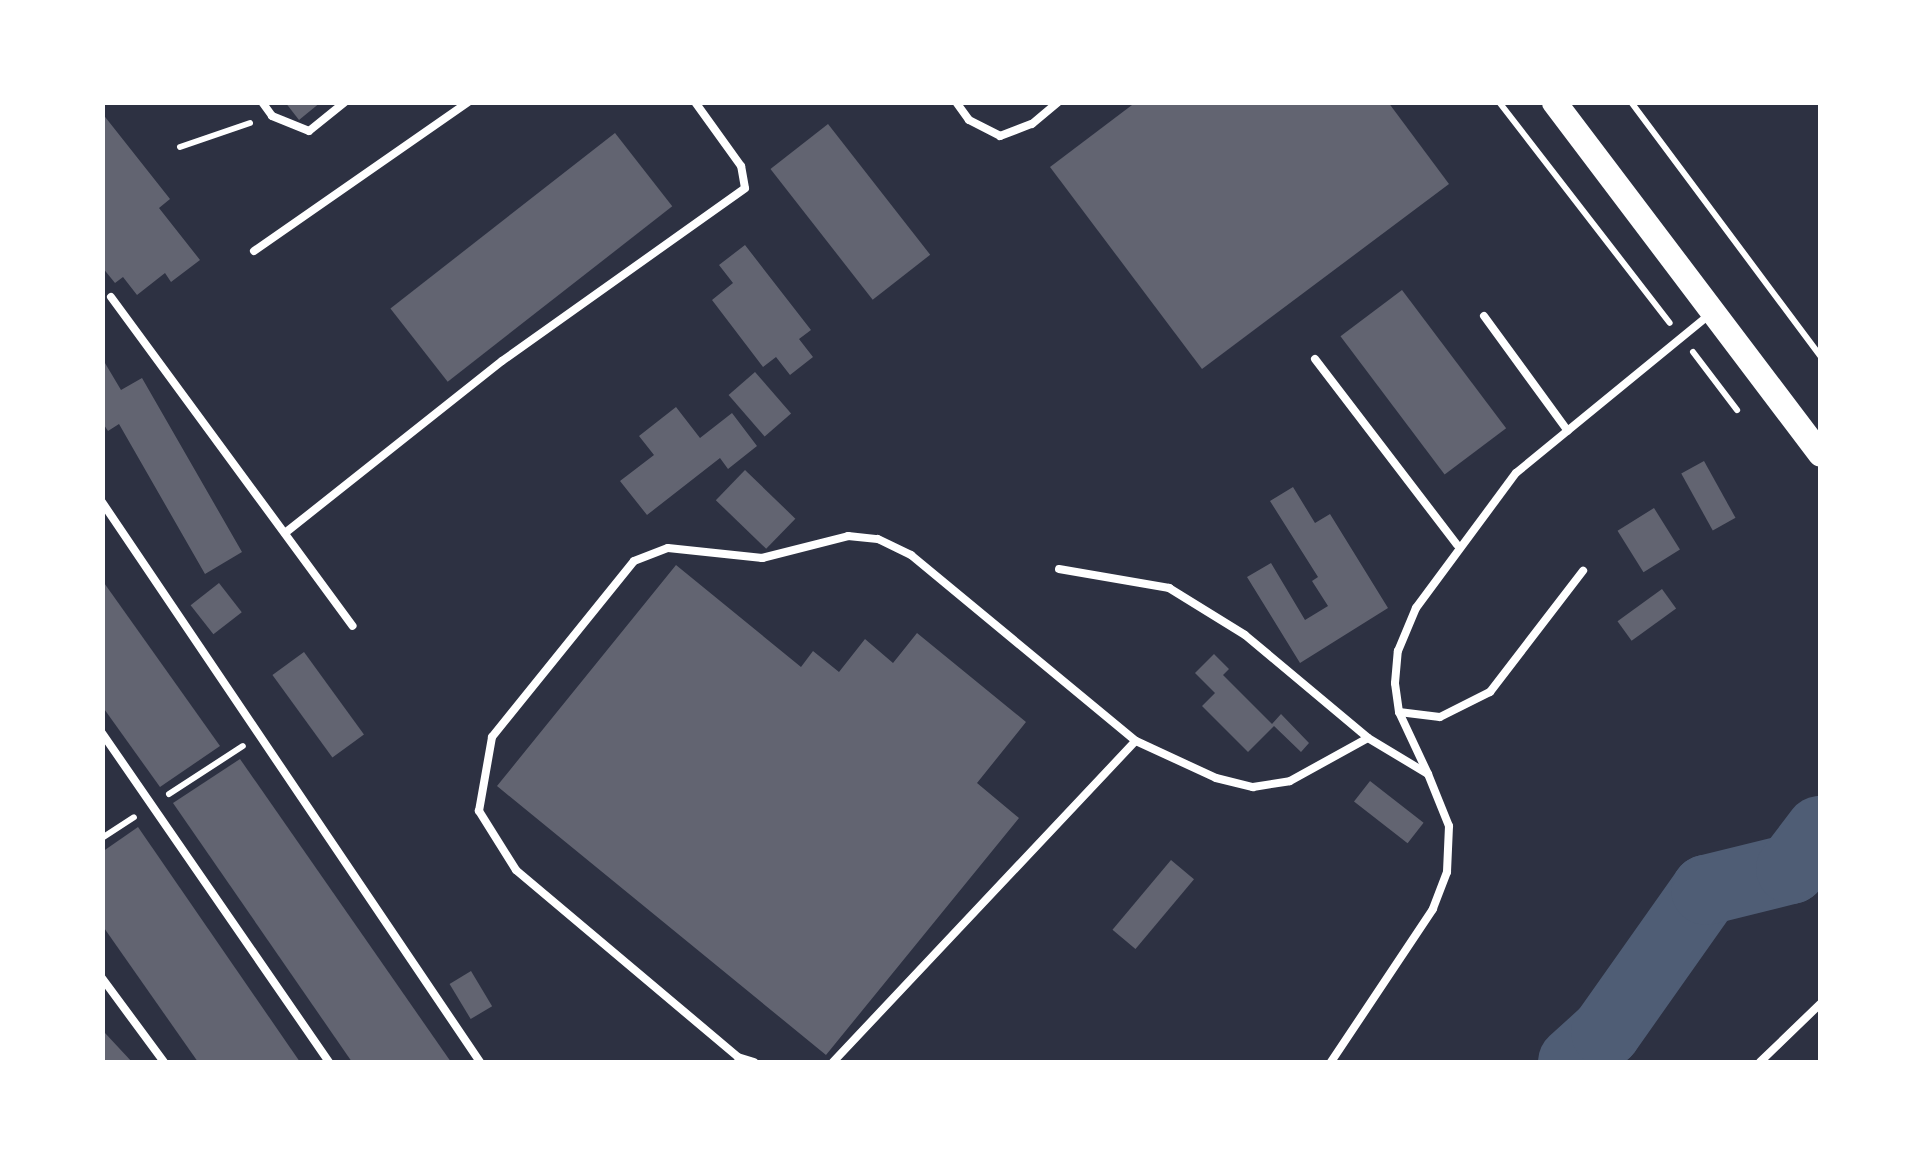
<!DOCTYPE html>
<style>
body{margin:0}
#map{position:relative;width:1923px;height:1165px;overflow:hidden;background:#2d3142;font-family:Rubik,sans-serif}
div>[style]{position:absolute}
.river>*{height:70px;margin:-35px;padding:0 35px;transform-origin:35px;border-radius:35px;background:#4f5d75}
.building>*{inset:0;background:#626471;transform-origin:0 0}
.path>*{height:6px;margin:-3px;padding:0 3px;transform-origin:3px;border-radius:3px;background:#fff}
.service>*{height:8px;margin:-4px;padding:0 4px;transform-origin:4px;border-radius:4px;background:#fff}
.primary>*{height:25px;margin:-12.5px;padding:0 12.5px;transform-origin:12.5px;border-radius:12.5px;background:#fff}
span{translate:-50% -50%;white-space:nowrap;text-align:center;line-height:1.15;-webkit-text-stroke:10px #fff;paint-order:stroke}
.frame{position:absolute;inset:0;border:105px solid #fff;pointer-events:none}
</style>
<div id="map">
<div class="river">
<i style="left:1573px;top:1062px;width:45px;rotate:-42.3deg"></i>
<i style="left:1606px;top:1032px;width:174px;rotate:-54.8deg"></i>
<i style="left:1706px;top:890px;width:88px;rotate:-13.9deg"></i>
<i style="left:1791px;top:869px;width:48px;rotate:-52.7deg"></i>
</div>
<div class="building">
<i style="clip-path:polygon(285px 102px,321px 102px,299px 120px)"></i>
<i style="clip-path:polygon(1136px 102px,1388px 102px,1449px 184px,1202px 369px,1050px 167px)"></i>
<i style="clip-path:polygon(102px 113px,170px 199px,159px 208px,200px 260px,171px 282px,165px 273px,137px 295px,123px 277px,115px 283px,102px 267px)"></i>
<i style="left:828px;top:124px;width:166px;height:73px;rotate:52deg"></i>
<i style="left:615px;top:133px;width:93px;height:285px;rotate:52deg"></i>
<i style="clip-path:polygon(745px 245px,811px 330px,799px 339px,813px 357px,790px 375px,776px 357px,763px 367px,712px 300px,733px 283px,719px 265px)"></i>
<i style="left:1402px;top:290px;width:173px;height:77px;rotate:53deg"></i>
<i style="clip-path:polygon(102px 358px,121px 390px,142px 378px,242px 552px,205px 574px,119px 424px,108px 431px,102px 422px)"></i>
<i style="left:755px;top:372px;width:55px;height:35px;rotate:49deg"></i>
<i style="clip-path:polygon(676px 407px,700px 438px,732px 413px,757px 446px,728px 469px,720px 458px,647px 515px,620px 481px,654px 455px,639px 436px)"></i>
<i style="left:1704px;top:461px;width:65px;height:26px;rotate:61deg"></i>
<i style="left:745px;top:470px;width:70px;height:42px;rotate:44deg"></i>
<i style="clip-path:polygon(1293px 487px,1315px 523px,1330px 514px,1388px 608px,1300px 663px,1247px 577px,1271px 563px,1305px 620px,1328px 606px,1312px 581px,1318px 577px,1270px 501px)"></i>
<i style="left:1654px;top:508px;width:49px;height:43px;rotate:58deg"></i>
<i style="clip-path:polygon(676px 565px,801px 667px,813px 651px,839px 672px,865px 639px,893px 663px,917px 633px,1026px 722px,977px 783px,1019px 818px,826px 1055px,497px 786px)"></i>
<i style="clip-path:polygon(102px 580px,220px 746px,160px 787px,102px 706px)"></i>
<i style="left:219px;top:583px;width:37px;height:36px;rotate:52deg"></i>
<i style="left:1662px;top:589px;width:24px;height:55px;rotate:54deg"></i>
<i style="left:304px;top:652px;width:102px;height:39px;rotate:54deg"></i>
<i style="clip-path:polygon(1214px 654px,1229px 669px,1223px 675px,1272px 724px,1281px 714px,1309px 743px,1301px 752px,1274px 726px,1248px 752px,1202px 706px,1215px 693px,1195px 673px)"></i>
<i style="clip-path:polygon(240px 759px,451px 1062px,352px 1062px,173px 803px)"></i>
<i style="left:1370px;top:781px;width:68px;height:26px;rotate:38deg"></i>
<i style="clip-path:polygon(138px 827px,300px 1062px,198px 1062px,102px 925px,102px 852px)"></i>
<i style="left:1171px;top:860px;width:30px;height:91px;rotate:40deg"></i>
<i style="left:471px;top:971px;width:41px;height:25px;rotate:59deg"></i>
<i style="clip-path:polygon(105px 1033px,132px 1062px,102px 1062px)"></i>
</div>
<div class="path">
<i style="left:1499px;top:102px;width:279px;rotate:52.3deg"></i>
<i style="left:1631px;top:102px;width:317px;rotate:53.3deg"></i>
<i style="left:180px;top:147px;width:74px;rotate:-18.9deg"></i>
<i style="left:1693px;top:352px;width:73px;rotate:52.8deg"></i>
<i style="left:169px;top:794px;width:88px;rotate:-33deg"></i>
<i style="left:102px;top:838px;width:38px;rotate:-33deg"></i>
</div>
<div class="service">
<i style="left:262px;top:102px;width:17px;rotate:54deg"></i>
<i style="left:272px;top:116px;width:40px;rotate:22deg"></i>
<i style="left:309px;top:131px;width:46px;rotate:-38.9deg"></i>
<i style="left:956px;top:102px;width:22px;rotate:54deg"></i>
<i style="left:969px;top:120px;width:35px;rotate:27deg"></i>
<i style="left:1000px;top:136px;width:34px;rotate:-21deg"></i>
<i style="left:1032px;top:124px;width:34px;rotate:-40deg"></i>
<i style="left:254px;top:251px;width:261px;rotate:-34.8deg"></i>
<i style="left:111px;top:297px;width:408px;rotate:53.7deg"></i>
<i style="left:1484px;top:316px;width:142px;rotate:53.9deg"></i>
<i style="left:1315px;top:359px;width:234px;rotate:52.6deg"></i>
<i style="left:102px;top:502px;width:676px;rotate:55.98deg"></i>
<i style="left:285px;top:533px;width:277px;rotate:-38.4deg"></i>
<i style="left:502px;top:361px;width:298px;rotate:-35.4deg"></i>
<i style="left:745px;top:188px;width:22px;rotate:-100deg"></i>
<i style="left:741px;top:166px;width:79px;rotate:-125.7deg"></i>
<i style="left:1059px;top:569px;width:112px;rotate:9.8deg"></i>
<i style="left:1169px;top:588px;width:89px;rotate:31.7deg"></i>
<i style="left:1245px;top:635px;width:160px;rotate:39.9deg"></i>
<i style="left:1368px;top:738px;width:70px;rotate:31deg"></i>
<i style="left:1428px;top:774px;width:56px;rotate:68deg"></i>
<i style="left:1449px;top:826px;width:46px;rotate:92.5deg"></i>
<i style="left:1447px;top:872px;width:40px;rotate:111deg"></i>
<i style="left:1433px;top:909px;width:184px;rotate:123.7deg"></i>
<i style="left:1399px;top:712px;width:41px;rotate:7deg"></i>
<i style="left:1440px;top:717px;width:56px;rotate:-26.6deg"></i>
<i style="left:1490px;top:692px;width:153px;rotate:-52.5deg"></i>
<i style="left:102px;top:733px;width:400px;rotate:55.4deg"></i>
<i style="left:1428px;top:774px;width:68px;rotate:-115.1deg"></i>
<i style="left:1399px;top:712px;width:29px;rotate:-98deg"></i>
<i style="left:1395px;top:683px;width:32px;rotate:-85deg"></i>
<i style="left:1398px;top:651px;width:47px;rotate:-67.3deg"></i>
<i style="left:1416px;top:608px;width:168px;rotate:-53.5deg"></i>
<i style="left:1516px;top:473px;width:251px;rotate:-39.3deg"></i>
<i style="left:102px;top:978px;width:104px;rotate:53.6deg"></i>
<i style="left:754px;top:1062px;width:17px;rotate:-163deg"></i>
<i style="left:738px;top:1057px;width:290px;rotate:-139.9deg"></i>
<i style="left:516px;top:870px;width:70px;rotate:-122.1deg"></i>
<i style="left:479px;top:811px;width:75px;rotate:-80deg"></i>
<i style="left:492px;top:737px;width:226px;rotate:-51.1deg"></i>
<i style="left:634px;top:561px;width:36px;rotate:-21deg"></i>
<i style="left:668px;top:548px;width:95px;rotate:6.1deg"></i>
<i style="left:762px;top:558px;width:89px;rotate:-14.3deg"></i>
<i style="left:848px;top:536px;width:30px;rotate:6deg"></i>
<i style="left:878px;top:539px;width:37px;rotate:26deg"></i>
<i style="left:911px;top:555px;width:292px;rotate:39.6deg"></i>
<i style="left:1136px;top:741px;width:88px;rotate:24.8deg"></i>
<i style="left:1216px;top:778px;width:38px;rotate:14deg"></i>
<i style="left:1253px;top:787px;width:37px;rotate:-9deg"></i>
<i style="left:1290px;top:781px;width:89px;rotate:-28.9deg"></i>
<i style="left:833px;top:1062px;width:441px;rotate:-46.7deg"></i>
<i style="left:1760px;top:1062px;width:83px;rotate:-44deg"></i>
</div>
<div class="primary">
<i style="left:1554px;top:102px;width:441px;rotate:52.9deg"></i>
</div>
<div class="frame"></div>
</div>
